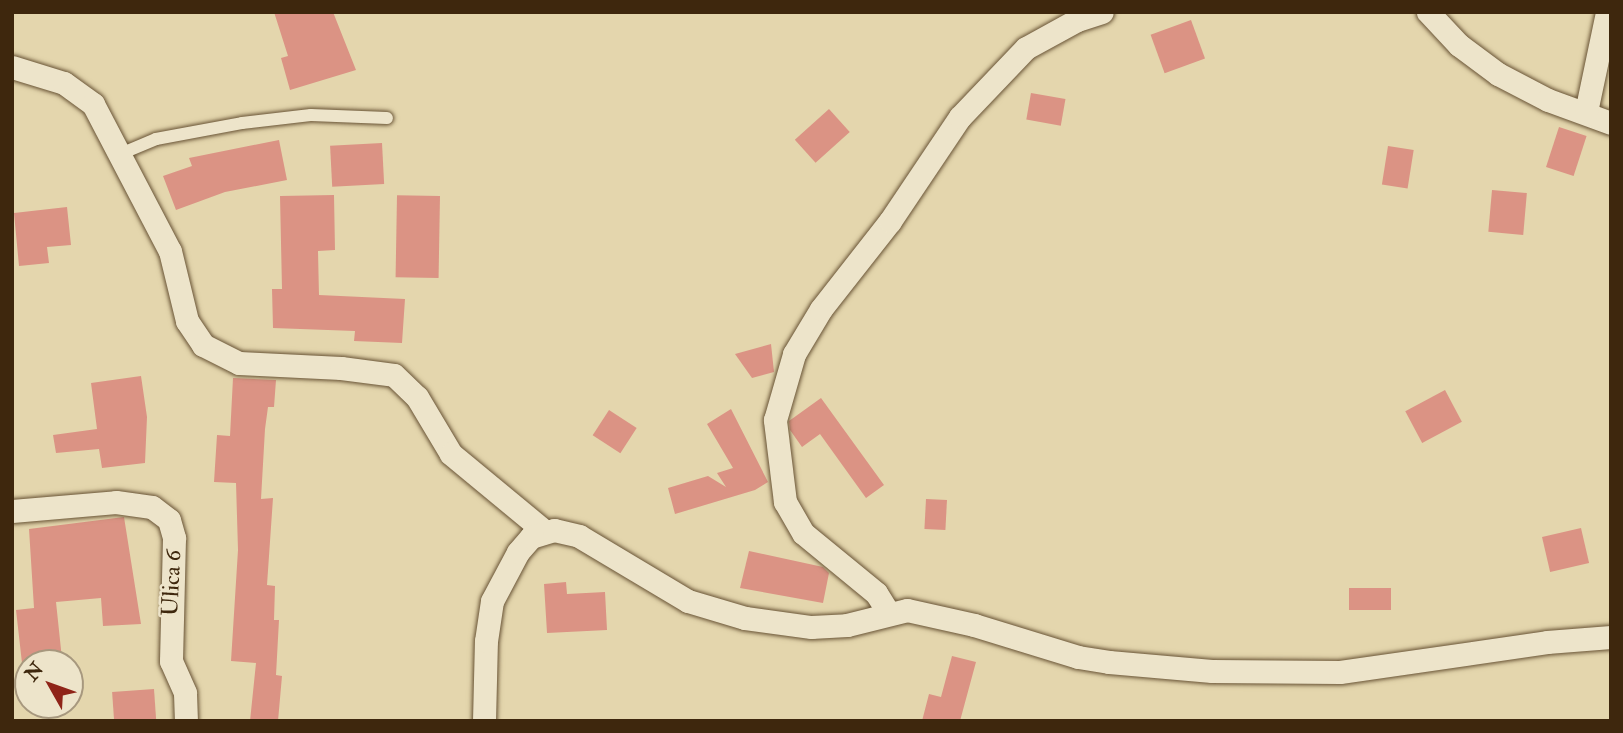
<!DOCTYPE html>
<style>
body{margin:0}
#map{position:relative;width:1623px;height:733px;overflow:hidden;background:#e4d6ad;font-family:"IM FELL Double Pica",serif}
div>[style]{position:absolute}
.building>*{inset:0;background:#db9384;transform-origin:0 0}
.roads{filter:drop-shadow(0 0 2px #685335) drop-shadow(0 0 2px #685335)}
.lane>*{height:12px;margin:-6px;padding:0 6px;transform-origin:6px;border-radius:6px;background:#ede4ca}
.street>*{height:23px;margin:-11.5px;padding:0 11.5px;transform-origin:11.5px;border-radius:11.5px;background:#ede4ca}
span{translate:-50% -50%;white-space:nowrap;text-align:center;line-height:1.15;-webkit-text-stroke:5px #ede4ca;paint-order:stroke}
.street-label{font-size:23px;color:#3e270d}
.frame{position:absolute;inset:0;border:14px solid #3e270d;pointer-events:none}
.north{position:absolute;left:14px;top:649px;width:70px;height:70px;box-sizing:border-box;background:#ede4ca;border:2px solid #a7987e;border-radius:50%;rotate:310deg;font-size:19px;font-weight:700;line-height:28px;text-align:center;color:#3e270d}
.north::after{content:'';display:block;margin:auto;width:24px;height:32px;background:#8f2418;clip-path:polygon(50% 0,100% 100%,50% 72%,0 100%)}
</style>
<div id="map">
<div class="building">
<i style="clip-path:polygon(274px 12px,333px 12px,356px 70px,290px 90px,281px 58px,288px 56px)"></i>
<i style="left:1191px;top:20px;width:41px;height:43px;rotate:70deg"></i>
<i style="left:1031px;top:93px;width:35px;height:27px;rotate:10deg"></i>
<i style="left:829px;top:109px;width:31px;height:46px;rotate:48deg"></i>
<i style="left:1559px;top:127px;width:29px;height:42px;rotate:18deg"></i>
<i style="clip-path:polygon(279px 140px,287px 180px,225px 192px,176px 210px,163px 176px,192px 166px,189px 158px)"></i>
<i style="left:382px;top:143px;width:41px;height:52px;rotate:87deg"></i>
<i style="left:1388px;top:146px;width:26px;height:39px;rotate:9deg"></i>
<i style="left:1492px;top:190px;width:35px;height:42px;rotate:5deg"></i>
<i style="clip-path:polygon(334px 195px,335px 250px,318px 251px,319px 295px,405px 299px,402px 343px,354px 341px,355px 331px,273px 328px,272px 289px,282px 289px,280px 196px)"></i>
<i style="left:440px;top:196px;width:82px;height:43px;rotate:91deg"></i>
<i style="clip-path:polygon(67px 207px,71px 245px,47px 247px,49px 263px,19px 266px,14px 213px)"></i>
<i style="clip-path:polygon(771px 344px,774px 372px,752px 378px,735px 354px)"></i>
<i style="clip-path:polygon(141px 376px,147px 417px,145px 463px,102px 468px,99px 449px,56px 453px,53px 435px,97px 429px,91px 383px)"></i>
<i style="clip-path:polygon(233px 378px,276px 380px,274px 407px,268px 407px,265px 429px,261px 499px,273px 498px,267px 585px,275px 586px,274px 620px,279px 620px,276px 675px,282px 676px,278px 721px,250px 721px,256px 663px,231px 661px,238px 550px,236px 483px,214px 482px,217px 435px,230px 436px)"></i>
<i style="left:1445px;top:390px;width:36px;height:45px;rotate:62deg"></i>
<i style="clip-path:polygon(821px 398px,884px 485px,866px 498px,820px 434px,802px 447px,790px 430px,789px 421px)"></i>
<i style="clip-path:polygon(731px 409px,768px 482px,755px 490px,675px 514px,668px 488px,708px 476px,726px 487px,717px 473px,733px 468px,707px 424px)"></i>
<i style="left:609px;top:410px;width:33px;height:30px;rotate:33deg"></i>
<i style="left:926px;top:499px;width:21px;height:30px;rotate:3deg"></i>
<i style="clip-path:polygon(124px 517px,141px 624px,103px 626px,101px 598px,56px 602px,62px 659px,22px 663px,16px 610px,34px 608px,29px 529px)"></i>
<i style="left:1581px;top:528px;width:36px;height:40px;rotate:77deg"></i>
<i style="clip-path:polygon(749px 551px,823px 567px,829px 573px,823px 603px,740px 588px)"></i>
<i style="clip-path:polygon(566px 582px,567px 594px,605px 592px,607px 630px,547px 633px,544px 584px)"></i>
<i style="left:1391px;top:588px;width:22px;height:42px;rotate:90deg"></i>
<i style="clip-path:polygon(952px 656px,976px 662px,960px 721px,922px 721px,929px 694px,941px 697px)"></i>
<i style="left:154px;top:689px;width:32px;height:42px;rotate:86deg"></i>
</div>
<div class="roads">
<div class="lane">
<i style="left:118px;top:155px;width:41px;rotate:-22.8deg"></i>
<i style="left:156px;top:139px;width:87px;rotate:-10.5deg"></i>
<i style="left:242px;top:123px;width:69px;rotate:-6.6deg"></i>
<i style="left:311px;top:115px;width:76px;rotate:2.3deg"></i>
</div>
<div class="street">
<i style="left:1428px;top:12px;width:45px;rotate:46.8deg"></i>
<i style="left:1459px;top:45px;width:49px;rotate:36.6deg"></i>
<i style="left:1498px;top:74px;width:56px;rotate:27.5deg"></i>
<i style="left:1548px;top:100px;width:67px;rotate:20.1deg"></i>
<i style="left:12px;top:67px;width:54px;rotate:17.1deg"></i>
<i style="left:64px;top:83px;width:36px;rotate:36deg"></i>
<i style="left:93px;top:104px;width:166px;rotate:62.4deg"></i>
<i style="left:170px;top:251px;width:72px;rotate:76.3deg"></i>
<i style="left:187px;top:321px;width:29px;rotate:56deg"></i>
<i style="left:203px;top:345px;width:40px;rotate:26.6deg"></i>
<i style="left:239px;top:363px;width:102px;rotate:2.8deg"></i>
<i style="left:341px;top:368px;width:53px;rotate:7.5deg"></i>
<i style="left:394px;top:375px;width:32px;rotate:44deg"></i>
<i style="left:417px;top:397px;width:66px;rotate:59.2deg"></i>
<i style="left:451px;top:454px;width:121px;rotate:39.6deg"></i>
<i style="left:1586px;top:112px;width:102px;rotate:-78.1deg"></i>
<i style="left:12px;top:511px;width:104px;rotate:-4.9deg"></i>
<i style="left:116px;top:502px;width:36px;rotate:8deg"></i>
<i style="left:152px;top:507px;width:21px;rotate:37deg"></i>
<i style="left:169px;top:520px;width:19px;rotate:74deg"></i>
<i style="left:174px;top:538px;width:123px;rotate:91.4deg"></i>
<i style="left:171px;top:661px;width:35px;rotate:66deg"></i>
<i style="left:185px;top:693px;width:28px;rotate:88deg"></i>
<i style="left:888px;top:612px;width:22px;rotate:-122deg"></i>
<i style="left:876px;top:593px;width:94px;rotate:-140.6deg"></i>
<i style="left:803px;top:533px;width:36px;rotate:-120deg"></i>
<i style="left:785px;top:502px;width:83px;rotate:-97deg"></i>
<i style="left:775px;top:420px;width:69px;rotate:-73.9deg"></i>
<i style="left:794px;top:354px;width:52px;rotate:-59deg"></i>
<i style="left:821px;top:309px;width:112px;rotate:-51.9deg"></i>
<i style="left:890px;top:221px;width:125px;rotate:-56.1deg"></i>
<i style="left:960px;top:117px;width:95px;rotate:-46.3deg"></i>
<i style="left:1026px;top:48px;width:58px;rotate:-28.8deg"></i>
<i style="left:1077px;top:20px;width:26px;rotate:-18deg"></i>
<i style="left:484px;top:721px;width:80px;rotate:-88.6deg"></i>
<i style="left:486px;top:641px;width:40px;rotate:-81.5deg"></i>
<i style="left:492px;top:601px;width:55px;rotate:-62deg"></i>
<i style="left:518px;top:552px;width:20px;rotate:-49deg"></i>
<i style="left:531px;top:537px;width:24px;rotate:-17deg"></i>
<i style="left:554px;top:530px;width:26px;rotate:13deg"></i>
<i style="left:579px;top:536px;width:127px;rotate:30.8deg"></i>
<i style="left:688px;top:601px;width:59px;rotate:16.6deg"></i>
<i style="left:745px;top:618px;width:67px;rotate:7.8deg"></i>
<i style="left:811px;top:627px;width:36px;rotate:-3deg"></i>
<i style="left:847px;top:625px;width:62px;rotate:-14deg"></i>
<i style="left:907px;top:610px;width:69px;rotate:12.6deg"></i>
<i style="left:974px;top:625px;width:109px;rotate:17.1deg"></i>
<i style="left:1078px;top:657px;width:31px;rotate:9deg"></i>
<i style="left:1109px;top:662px;width:103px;rotate:5deg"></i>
<i style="left:1212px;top:671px;width:128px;rotate:0.4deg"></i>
<i style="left:1340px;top:672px;width:209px;rotate:-8.2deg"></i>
<i style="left:1547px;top:642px;width:64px;rotate:-4.5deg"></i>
</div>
</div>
<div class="street-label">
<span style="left:172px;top:583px;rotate:-87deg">Ulica 6</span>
</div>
<div class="frame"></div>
<div class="north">N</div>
</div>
